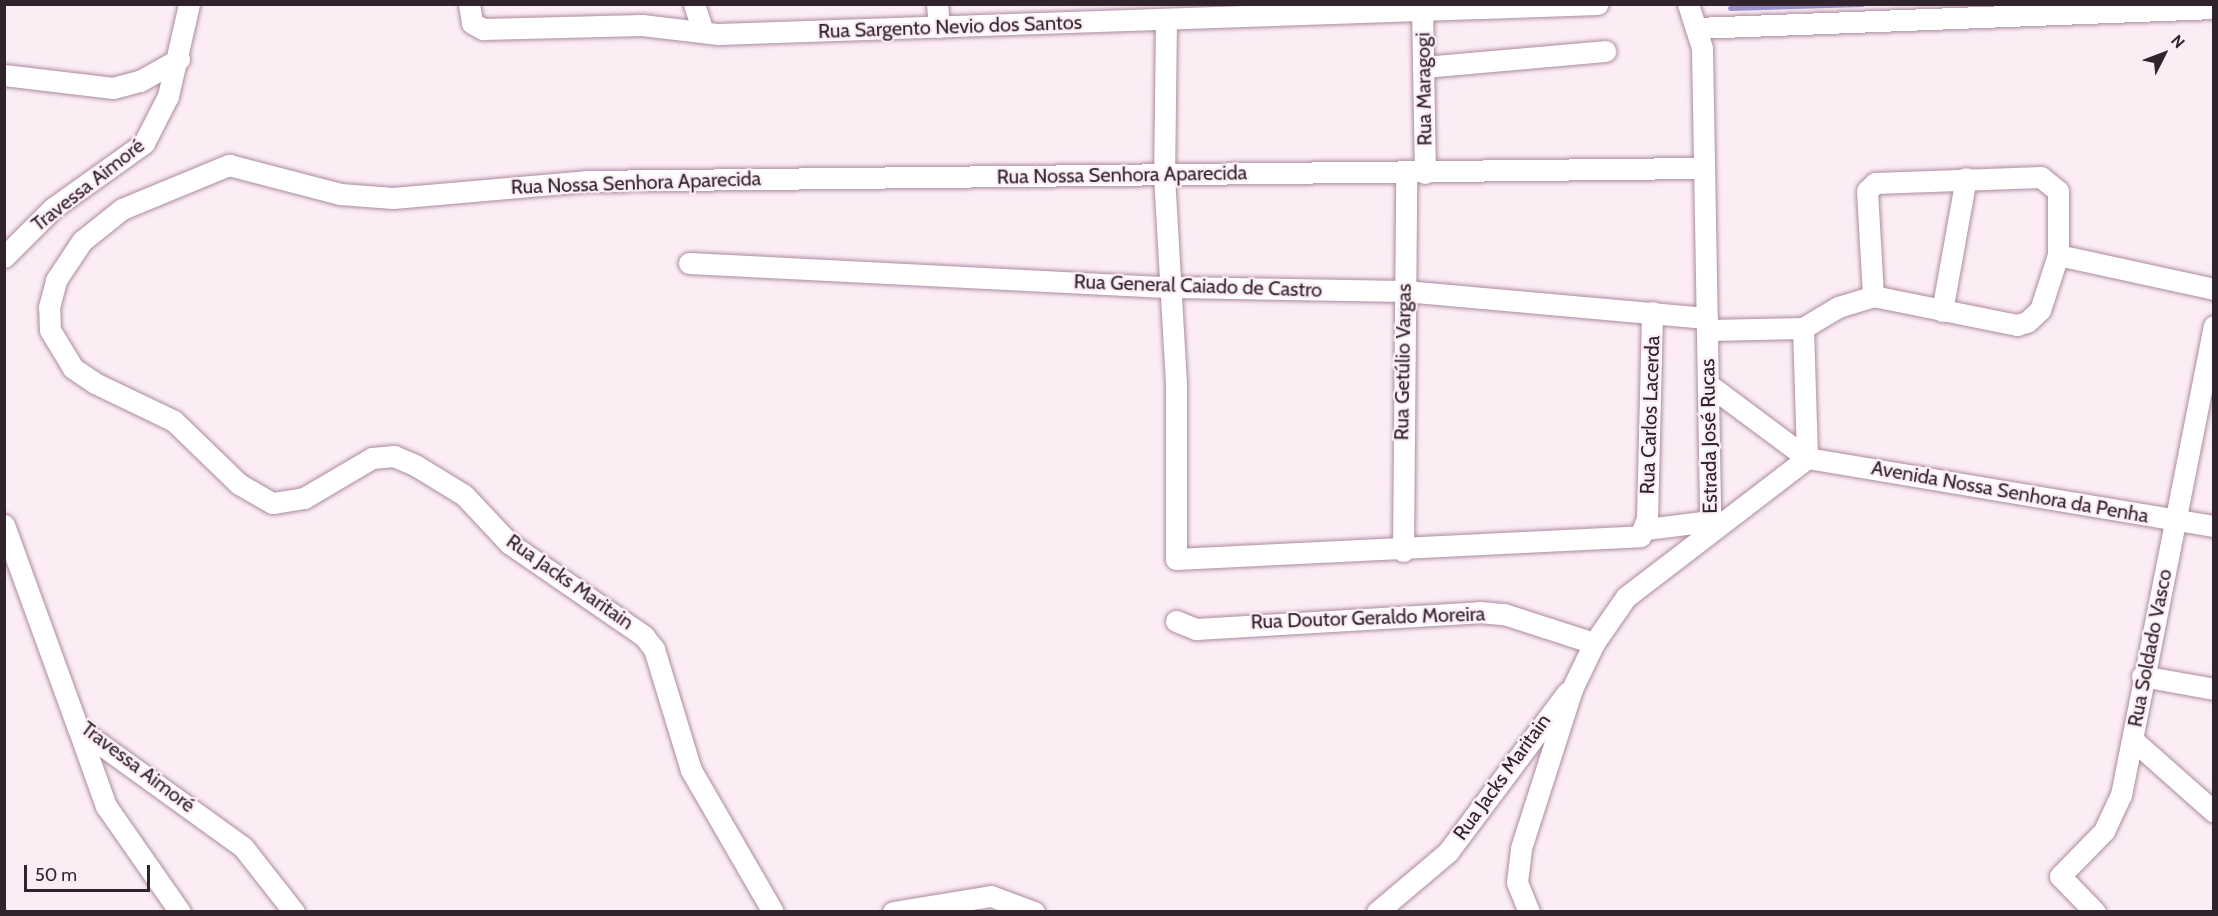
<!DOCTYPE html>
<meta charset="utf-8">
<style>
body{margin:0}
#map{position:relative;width:2218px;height:916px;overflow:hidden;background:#fcedf5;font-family:Cabin,sans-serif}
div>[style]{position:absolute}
.stream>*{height:5px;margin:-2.5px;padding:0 2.5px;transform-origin:2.5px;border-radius:2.5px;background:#9994cd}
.roads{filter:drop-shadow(0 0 2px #ac8b9f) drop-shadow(0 0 2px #ac8b9f)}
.minor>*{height:21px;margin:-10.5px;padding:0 10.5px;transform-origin:10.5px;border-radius:10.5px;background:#fff}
span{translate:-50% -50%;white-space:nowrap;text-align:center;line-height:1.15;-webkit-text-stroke:4.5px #fcedf5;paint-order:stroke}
.street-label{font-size:20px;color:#30232b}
.frame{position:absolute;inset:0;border:6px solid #30232b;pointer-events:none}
.north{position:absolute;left:2134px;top:24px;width:60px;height:60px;-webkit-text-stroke:4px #fcedf5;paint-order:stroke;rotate:48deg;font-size:16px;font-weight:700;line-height:24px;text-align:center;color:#30232b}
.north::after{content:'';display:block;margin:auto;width:21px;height:27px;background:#30232b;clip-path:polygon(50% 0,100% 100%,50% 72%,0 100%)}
.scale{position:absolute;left:24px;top:865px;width:126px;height:27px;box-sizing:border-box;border:3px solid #30232b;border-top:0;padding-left:8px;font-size:18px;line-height:21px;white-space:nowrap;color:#30232b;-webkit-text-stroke:4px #fcedf5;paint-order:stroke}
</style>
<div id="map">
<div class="stream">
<i style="left:1730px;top:8px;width:132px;rotate:-1.7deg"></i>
</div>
<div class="roads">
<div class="minor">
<i style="left:469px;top:4px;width:19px;rotate:81deg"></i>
<i style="left:472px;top:23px;width:13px;rotate:29deg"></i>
<i style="left:483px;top:29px;width:159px;rotate:-1.4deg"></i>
<i style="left:642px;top:25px;width:77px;rotate:6.8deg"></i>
<i style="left:718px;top:34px;width:880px;rotate:-1.95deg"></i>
<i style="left:694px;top:4px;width:26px;rotate:72deg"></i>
<i style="left:937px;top:4px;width:23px;rotate:85deg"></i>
<i style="left:1422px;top:4px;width:169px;rotate:89deg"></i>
<i style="left:1688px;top:4px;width:46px;rotate:72.3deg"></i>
<i style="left:1702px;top:48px;width:482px;rotate:89deg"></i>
<i style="left:1166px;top:19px;width:156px;rotate:90.7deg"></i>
<i style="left:1164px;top:175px;width:208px;rotate:86.7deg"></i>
<i style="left:1176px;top:383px;width:176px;rotate:90deg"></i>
<i style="left:1176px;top:559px;width:465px;rotate:-2.8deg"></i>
<i style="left:1640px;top:536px;width:18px;rotate:-68deg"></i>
<i style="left:1647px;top:519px;width:207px;rotate:-88.6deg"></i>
<i style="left:1696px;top:28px;width:518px;rotate:-2.21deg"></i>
<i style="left:1423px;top:67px;width:183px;rotate:-5deg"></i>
<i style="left:4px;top:75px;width:110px;rotate:6.8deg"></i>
<i style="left:113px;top:88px;width:28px;rotate:-15deg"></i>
<i style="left:140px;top:81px;width:45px;rotate:-29.4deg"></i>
<i style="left:2058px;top:255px;width:160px;rotate:12.3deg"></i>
<i style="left:4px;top:257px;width:69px;rotate:-45deg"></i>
<i style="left:53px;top:208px;width:112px;rotate:-35.5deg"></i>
<i style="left:144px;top:143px;width:53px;rotate:-62.9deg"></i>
<i style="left:168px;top:96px;width:94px;rotate:-77.1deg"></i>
<i style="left:689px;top:263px;width:482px;rotate:2.9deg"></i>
<i style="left:1170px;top:287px;width:234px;rotate:1deg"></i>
<i style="left:1404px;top:291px;width:304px;rotate:5.1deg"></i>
<i style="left:1942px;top:311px;width:135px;rotate:-79.8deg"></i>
<i style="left:1803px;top:328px;width:130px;rotate:88.2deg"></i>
<i style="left:1708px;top:330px;width:95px;rotate:-1.2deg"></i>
<i style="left:1803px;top:328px;width:41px;rotate:-31deg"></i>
<i style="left:1838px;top:307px;width:37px;rotate:-17deg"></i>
<i style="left:1873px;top:296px;width:147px;rotate:11.4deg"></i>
<i style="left:2017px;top:325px;width:10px;rotate:-17deg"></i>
<i style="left:2027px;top:322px;width:18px;rotate:-43deg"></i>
<i style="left:2040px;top:310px;width:58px;rotate:-71.9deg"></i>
<i style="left:2058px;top:255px;width:64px;rotate:-90deg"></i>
<i style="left:2058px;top:191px;width:22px;rotate:-141deg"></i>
<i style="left:2041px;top:177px;width:166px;rotate:177.9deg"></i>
<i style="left:1875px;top:183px;width:11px;rotate:135deg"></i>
<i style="left:1867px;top:191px;width:105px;rotate:86.7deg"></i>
<i style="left:1709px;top:385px;width:122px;rotate:36.7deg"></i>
<i style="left:1807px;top:458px;width:413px;rotate:9.5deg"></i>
<i style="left:4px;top:525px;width:216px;rotate:70deg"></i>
<i style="left:78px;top:728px;width:203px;rotate:35.8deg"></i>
<i style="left:243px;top:847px;width:83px;rotate:51.9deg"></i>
<i style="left:1646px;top:529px;width:64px;rotate:-7.1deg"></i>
<i style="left:1403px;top:551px;width:377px;rotate:-89.5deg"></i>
<i style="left:1176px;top:621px;width:22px;rotate:22deg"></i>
<i style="left:1196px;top:629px;width:284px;rotate:-3.4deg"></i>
<i style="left:1479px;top:612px;width:25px;rotate:5deg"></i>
<i style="left:1504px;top:614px;width:95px;rotate:17.9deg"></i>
<i style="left:2142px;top:676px;width:73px;rotate:10.2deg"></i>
<i style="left:78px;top:728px;width:83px;rotate:70.3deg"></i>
<i style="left:106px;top:806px;width:129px;rotate:55.1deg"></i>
<i style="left:2133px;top:740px;width:108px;rotate:41.6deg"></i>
<i style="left:773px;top:912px;width:164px;rotate:-120deg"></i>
<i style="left:691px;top:770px;width:127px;rotate:-107deg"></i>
<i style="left:654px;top:649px;width:16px;rotate:-128deg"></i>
<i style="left:644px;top:636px;width:163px;rotate:-145.5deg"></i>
<i style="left:510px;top:544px;width:67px;rotate:-133.2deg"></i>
<i style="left:464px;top:495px;width:57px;rotate:-148.5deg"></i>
<i style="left:415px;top:465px;width:23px;rotate:-157deg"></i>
<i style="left:394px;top:456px;width:22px;rotate:175deg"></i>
<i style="left:372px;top:458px;width:79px;rotate:149.5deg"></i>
<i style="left:304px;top:498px;width:32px;rotate:171deg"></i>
<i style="left:272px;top:503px;width:38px;rotate:-150deg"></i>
<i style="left:239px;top:484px;width:91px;rotate:-135.9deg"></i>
<i style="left:174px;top:421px;width:88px;rotate:-154.3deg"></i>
<i style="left:95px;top:383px;width:27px;rotate:-146deg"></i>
<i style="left:73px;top:368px;width:44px;rotate:-121.2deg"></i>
<i style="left:50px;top:330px;width:23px;rotate:-92deg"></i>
<i style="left:49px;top:307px;width:28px;rotate:-75deg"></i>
<i style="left:56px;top:280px;width:47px;rotate:-56.3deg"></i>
<i style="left:82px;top:241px;width:51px;rotate:-38.7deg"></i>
<i style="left:122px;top:209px;width:116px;rotate:-22.4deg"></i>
<i style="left:229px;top:165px;width:115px;rotate:14.6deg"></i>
<i style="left:340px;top:194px;width:53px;rotate:4.3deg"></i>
<i style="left:393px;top:198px;width:194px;rotate:-5deg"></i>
<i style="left:586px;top:181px;width:1114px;rotate:-0.67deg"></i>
<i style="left:893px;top:912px;width:99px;rotate:-9.3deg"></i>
<i style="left:991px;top:896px;width:46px;rotate:20.4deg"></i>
<i style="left:1377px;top:912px;width:93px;rotate:-40.2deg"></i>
<i style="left:1448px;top:852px;width:199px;rotate:-53.2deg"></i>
<i style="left:1529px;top:912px;width:32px;rotate:-112deg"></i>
<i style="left:1517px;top:882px;width:34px;rotate:-83deg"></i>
<i style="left:1521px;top:848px;width:167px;rotate:-72.2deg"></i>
<i style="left:1572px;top:689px;width:51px;rotate:-64.4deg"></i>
<i style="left:1594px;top:643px;width:56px;rotate:-55.2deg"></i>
<i style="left:1626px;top:597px;width:228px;rotate:-37.5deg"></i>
<i style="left:2095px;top:912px;width:50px;rotate:-134.2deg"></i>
<i style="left:2060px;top:876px;width:63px;rotate:-45.6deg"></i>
<i style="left:2104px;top:831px;width:40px;rotate:-65deg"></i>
<i style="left:2121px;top:795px;width:478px;rotate:-78.8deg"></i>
</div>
</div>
<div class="street-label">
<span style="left:950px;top:27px;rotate:-2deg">Rua Sargento Nevio dos Santos</span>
<span style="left:1424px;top:89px;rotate:-91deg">Rua Maragogi</span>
<span style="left:1122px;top:175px;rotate:-1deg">Rua Nossa Senhora Aparecida</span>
<span style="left:636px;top:183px;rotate:-2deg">Rua Nossa Senhora Aparecida</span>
<span style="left:88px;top:185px;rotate:-38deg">Travessa Aimoré</span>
<span style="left:1198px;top:286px;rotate:2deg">Rua General Caiado de Castro</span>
<span style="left:1403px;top:362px;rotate:-89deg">Rua Getúlio Vargas</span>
<span style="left:1650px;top:415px;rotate:-88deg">Rua Carlos Lacerda</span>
<span style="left:1709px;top:436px;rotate:-91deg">Estrada José Rucas</span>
<span style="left:2010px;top:492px;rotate:10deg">Avenida Nossa Senhora da Penha</span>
<span style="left:570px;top:582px;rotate:35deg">Rua Jacks Maritain</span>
<span style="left:1368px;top:618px;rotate:-2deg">Rua Doutor Geraldo Moreira</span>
<span style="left:2150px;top:648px;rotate:-79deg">Rua Soldado Vasco</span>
<span style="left:138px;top:767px;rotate:37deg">Travessa Aimoré</span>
<span style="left:1502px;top:777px;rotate:-54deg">Rua Jacks Maritain</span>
</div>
<div class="frame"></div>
<div class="north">N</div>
<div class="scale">50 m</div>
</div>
